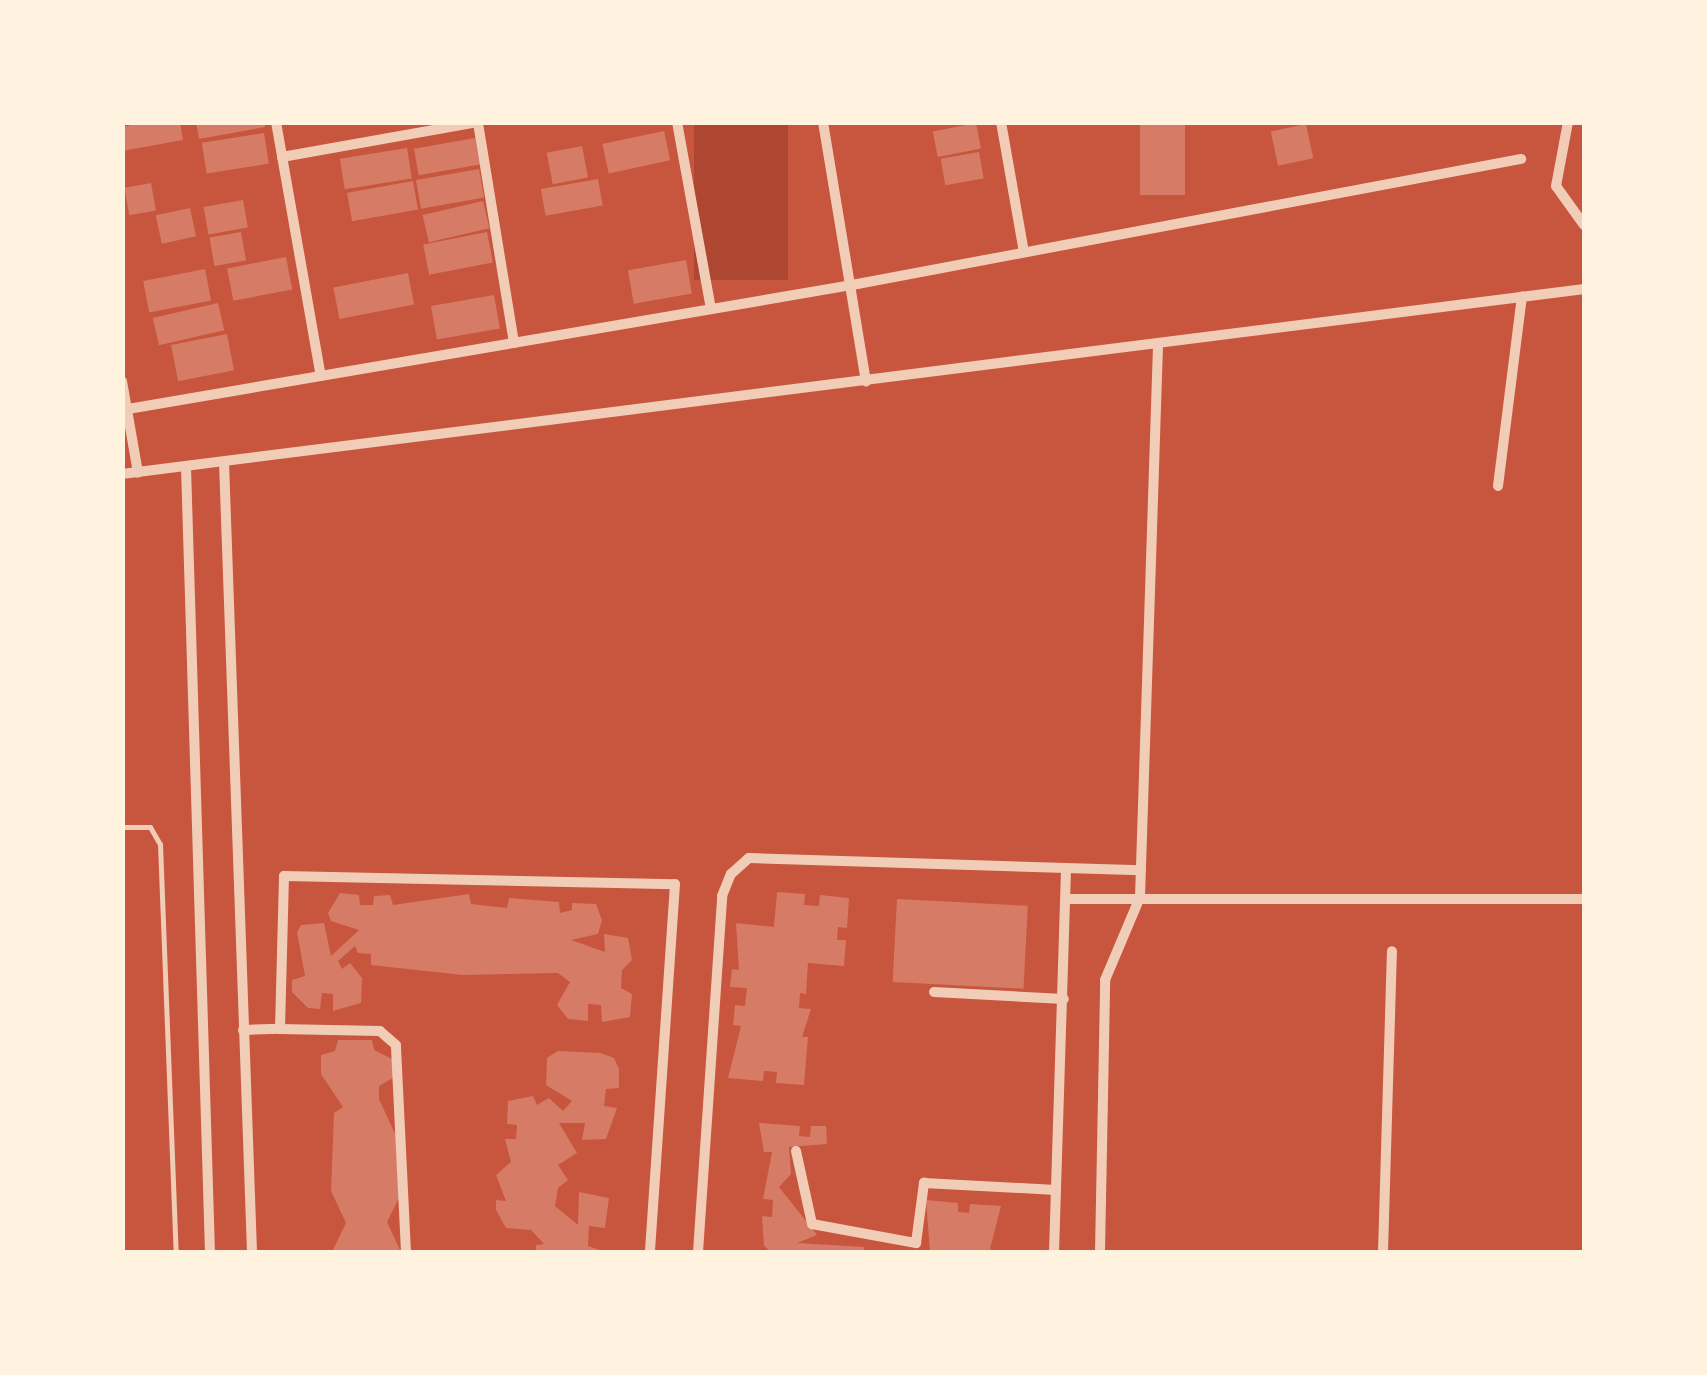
<!DOCTYPE html>
<style>
body{margin:0}
#map{position:relative;width:1707px;height:1375px;overflow:hidden;background:#c8553d;font-family:"DejaVu Sans",sans-serif}
div>[style]{position:absolute}
.green>*{inset:0;background:#ae4732;transform-origin:0 0}
.building>*{inset:0;background:#d67c66;transform-origin:0 0}
.service>*{height:5px;margin:-2.5px;padding:0 2.5px;transform-origin:2.5px;border-radius:2.5px;background:#f1ccb7}
.minor>*{height:10px;margin:-5px;padding:0 5px;transform-origin:5px;border-radius:5px;background:#f1ccb7}
span{translate:-50% -50%;white-space:nowrap;text-align:center;line-height:1.15;-webkit-text-stroke:9px #fff3e0;paint-order:stroke}
.frame{position:absolute;inset:0;border:125px solid #fff3e0;pointer-events:none}
</style>
<div id="map">
<div class="green">
<i style="left:694px;top:123px;width:94px;height:157px"></i>
</div>
<div class="building">
<i style="clip-path:polygon(145px 122px,180px 122px,183px 140px,122px 151px,122px 127px)"></i>
<i style="clip-path:polygon(196px 122px,264px 122px,265px 127px,199px 139px)"></i>
<i style="left:1140px;top:122px;width:45px;height:73px"></i>
<i style="left:976px;top:123px;width:26px;height:44px;rotate:79deg"></i>
<i style="left:1306px;top:124px;width:35px;height:36px;rotate:78deg"></i>
<i style="left:664px;top:131px;width:30px;height:63px;rotate:78deg"></i>
<i style="left:264px;top:133px;width:31px;height:63px;rotate:81deg"></i>
<i style="left:475px;top:138px;width:27px;height:62px;rotate:80deg"></i>
<i style="left:582px;top:146px;width:32px;height:36px;rotate:79deg"></i>
<i style="left:407px;top:148px;width:31px;height:68px;rotate:81deg"></i>
<i style="left:979px;top:152px;width:27px;height:39px;rotate:80deg"></i>
<i style="left:479px;top:169px;width:29px;height:64px;rotate:80deg"></i>
<i style="left:598px;top:179px;width:27px;height:58px;rotate:80deg"></i>
<i style="left:413px;top:181px;width:29px;height:67px;rotate:80deg"></i>
<i style="left:151px;top:183px;width:28px;height:27px;rotate:80deg"></i>
<i style="left:243px;top:200px;width:28px;height:40px;rotate:80deg"></i>
<i style="left:483px;top:201px;width:28px;height:62px;rotate:77deg"></i>
<i style="left:190px;top:208px;width:29px;height:35px;rotate:78deg"></i>
<i style="left:241px;top:232px;width:29px;height:32px;rotate:80deg"></i>
<i style="left:487px;top:232px;width:31px;height:65px;rotate:79deg"></i>
<i style="left:286px;top:257px;width:33px;height:60px;rotate:79deg"></i>
<i style="left:686px;top:260px;width:34px;height:59px;rotate:80deg"></i>
<i style="left:205px;top:269px;width:32px;height:63px;rotate:79deg"></i>
<i style="left:408px;top:273px;width:32px;height:76px;rotate:79deg"></i>
<i style="left:494px;top:295px;width:34px;height:64px;rotate:80deg"></i>
<i style="left:218px;top:303px;width:28px;height:67px;rotate:77deg"></i>
<i style="left:227px;top:334px;width:37px;height:57px;rotate:79deg"></i>
<i style="clip-path:polygon(777px 892px,805px 894px,804px 905px,819px 906px,820px 895px,849px 898px,847px 928px,838px 927px,837px 940px,846px 940px,844px 966px,808px 963px,806px 994px,800px 993px,799px 1008px,811px 1009px,802px 1037px,808px 1037px,804px 1085px,776px 1083px,777px 1072px,764px 1071px,763px 1081px,728px 1078px,741px 1026px,733px 1025px,735px 1005px,745px 1006px,747px 988px,730px 987px,732px 969px,739px 970px,736px 923px,774px 927px)"></i>
<i style="clip-path:polygon(340px 893px,359px 895px,360px 905px,373px 905px,374px 896px,390px 895px,393px 905px,469px 894px,471px 904px,507px 908px,509px 898px,559px 902px,560px 913px,572px 910px,572px 903px,596px 904px,602px 920px,598px 934px,571px 940px,605px 952px,604px 934px,628px 938px,632px 960px,622px 970px,621px 988px,632px 994px,630px 1017px,602px 1022px,601px 1005px,588px 1004px,588px 1021px,568px 1019px,557px 1005px,570px 982px,558px 973px,463px 975px,371px 965px,371px 954px,358px 953px,355px 946px,338px 961px,342px 969px,350px 963px,362px 978px,361px 1003px,333px 1011px,333px 994px,322px 993px,320px 1009px,308px 1008px,292px 992px,292px 980px,305px 976px,297px 932px,301px 925px,324px 923px,331px 956px,359px 930px,331px 921px,328px 913px)"></i>
<i style="left:897px;top:899px;width:131px;height:83px;rotate:3deg"></i>
<i style="clip-path:polygon(338px 1040px,372px 1040px,374px 1050px,394px 1060px,396px 1076px,379px 1086px,379px 1099px,397px 1138px,399px 1198px,387px 1222px,401px 1252px,332px 1252px,346px 1223px,331px 1191px,334px 1113px,343px 1107px,321px 1074px,321px 1055px,335px 1051px)"></i>
<i style="clip-path:polygon(558px 1051px,600px 1053px,614px 1058px,619px 1069px,619px 1088px,606px 1089px,604px 1106px,617px 1108px,606px 1139px,582px 1140px,585px 1123px,559px 1123px,577px 1153px,558px 1165px,568px 1180px,558px 1188px,555px 1206px,578px 1225px,579px 1192px,609px 1198px,605px 1228px,589px 1226px,588px 1246px,606px 1252px,536px 1252px,536px 1245px,544px 1244px,531px 1230px,506px 1228px,496px 1210px,496px 1200px,506px 1201px,496px 1175px,511px 1162px,505px 1139px,516px 1139px,517px 1125px,507px 1124px,508px 1101px,533px 1096px,537px 1105px,549px 1098px,563px 1111px,572px 1101px,546px 1085px,547px 1058px)"></i>
<i style="clip-path:polygon(759px 1123px,800px 1126px,799px 1136px,810px 1137px,811px 1126px,826px 1126px,827px 1144px,789px 1147px,791px 1174px,779px 1187px,817px 1235px,797px 1243px,864px 1247px,864px 1252px,771px 1252px,764px 1246px,762px 1216px,772px 1217px,773px 1200px,763px 1199px,772px 1152px,764px 1152px)"></i>
<i style="clip-path:polygon(926px 1200px,958px 1203px,958px 1212px,969px 1213px,970px 1204px,1001px 1206px,990px 1249px,998px 1252px,930px 1252px)"></i>
</div>
<div class="service">
<i style="left:122px;top:827px;width:28px"></i>
<i style="left:150px;top:827px;width:20px;rotate:60deg"></i>
<i style="left:160px;top:844px;width:408px;rotate:87.8deg"></i>
</div>
<div class="minor">
<i style="left:276px;top:122px;width:258px;rotate:80deg"></i>
<i style="left:677px;top:122px;width:190px;rotate:79.7deg"></i>
<i style="left:823px;top:122px;width:263px;rotate:80.6deg"></i>
<i style="left:1001px;top:122px;width:132px;rotate:80deg"></i>
<i style="left:1568px;top:122px;width:65px;rotate:100.6deg"></i>
<i style="left:1556px;top:186px;width:48px;rotate:54.3deg"></i>
<i style="left:478px;top:123px;width:223px;rotate:80.7deg"></i>
<i style="left:282px;top:157px;width:200px;rotate:-10.1deg"></i>
<i style="left:122px;top:381px;width:93px;rotate:80.1deg"></i>
<i style="left:128px;top:409px;width:735px;rotate:-9.72deg"></i>
<i style="left:852px;top:285px;width:681px;rotate:-10.67deg"></i>
<i style="left:224px;top:462px;width:790px;rotate:87.97deg"></i>
<i style="left:186px;top:467px;width:785px;rotate:88.25deg"></i>
<i style="left:122px;top:474px;width:1474px;rotate:-7.21deg"></i>
<i style="left:1498px;top:486px;width:191px;rotate:-82.8deg"></i>
<i style="left:1067px;top:899px;width:517px"></i>
<i style="left:934px;top:992px;width:130px;rotate:3.1deg"></i>
<i style="left:243px;top:1030px;width:37px;rotate:-2deg"></i>
<i style="left:796px;top:1151px;width:75px;rotate:77.6deg"></i>
<i style="left:812px;top:1224px;width:106px;rotate:10.4deg"></i>
<i style="left:916px;top:1243px;width:61px;rotate:-82.4deg"></i>
<i style="left:924px;top:1183px;width:132px;rotate:3deg"></i>
<i style="left:406px;top:1252px;width:207px;rotate:-92.8deg"></i>
<i style="left:396px;top:1045px;width:21px;rotate:-139deg"></i>
<i style="left:380px;top:1031px;width:100px;rotate:-178.9deg"></i>
<i style="left:280px;top:1029px;width:153px;rotate:-88.5deg"></i>
<i style="left:284px;top:876px;width:391px;rotate:1.2deg"></i>
<i style="left:675px;top:884px;width:369px;rotate:93.9deg"></i>
<i style="left:698px;top:1252px;width:357px;rotate:-86.1deg"></i>
<i style="left:722px;top:896px;width:24px;rotate:-68deg"></i>
<i style="left:731px;top:874px;width:24px;rotate:-42deg"></i>
<i style="left:749px;top:858px;width:392px;rotate:1.8deg"></i>
<i style="left:1054px;top:1252px;width:380px;rotate:-88.2deg"></i>
<i style="left:1100px;top:1252px;width:272px;rotate:-88.9deg"></i>
<i style="left:1105px;top:980px;width:90px;rotate:-67.1deg"></i>
<i style="left:1140px;top:897px;width:552px;rotate:-88.13deg"></i>
<i style="left:1383px;top:1252px;width:301px;rotate:-88.3deg"></i>
</div>
<div class="frame"></div>
</div>
